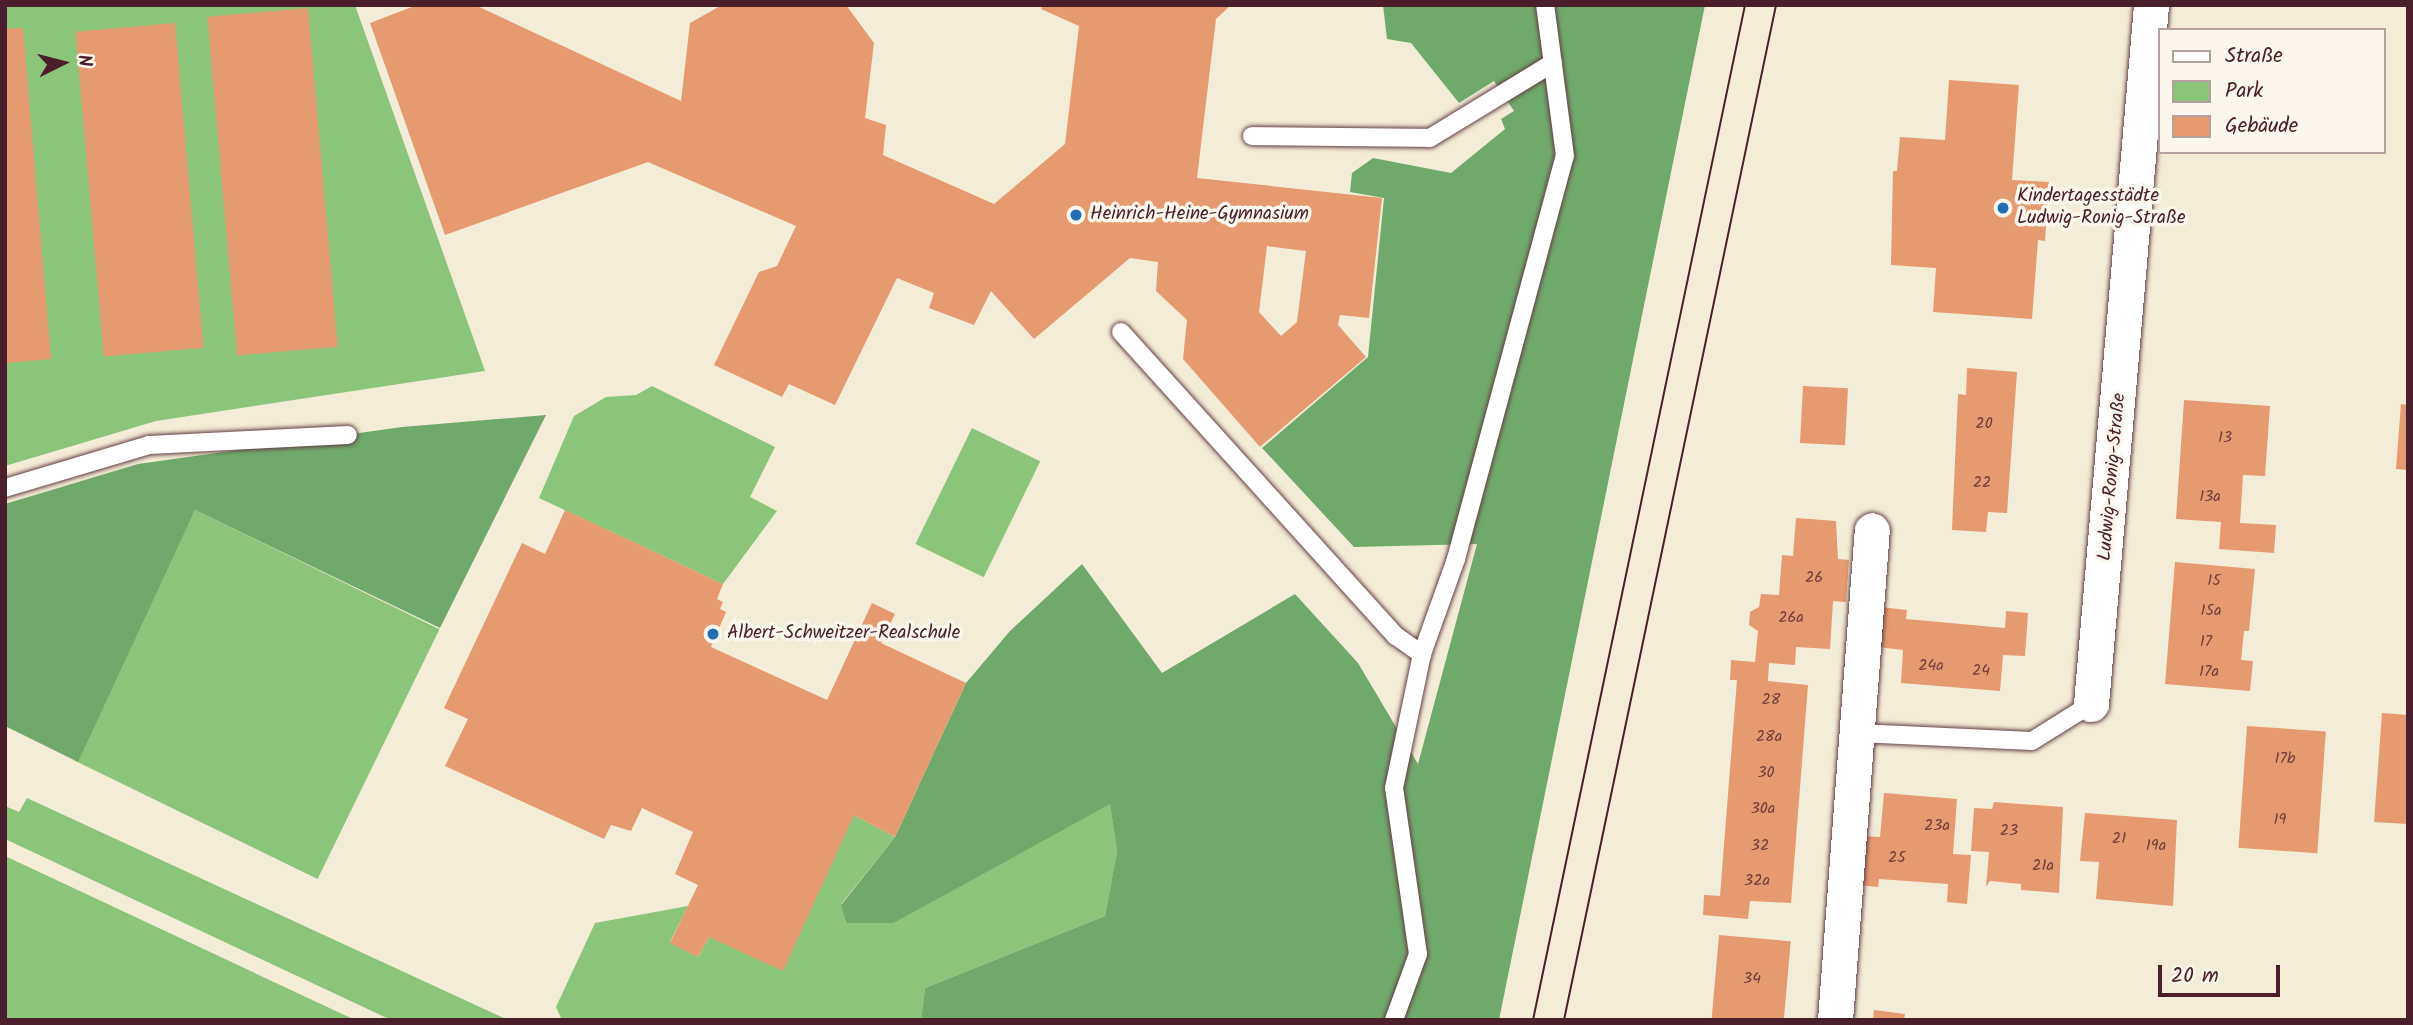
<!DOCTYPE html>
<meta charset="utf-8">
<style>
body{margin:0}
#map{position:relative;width:2413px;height:1025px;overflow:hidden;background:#f3ecd6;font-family:Kalam,sans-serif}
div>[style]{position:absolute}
.green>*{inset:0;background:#8bc57a;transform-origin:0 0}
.forest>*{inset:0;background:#70aa6a}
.building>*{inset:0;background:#e69a6f;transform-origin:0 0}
.roads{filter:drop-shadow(0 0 2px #633e45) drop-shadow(0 0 2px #633e45)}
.service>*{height:18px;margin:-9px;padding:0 9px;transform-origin:9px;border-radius:9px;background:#fff}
.minor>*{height:35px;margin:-17.5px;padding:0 17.5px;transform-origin:17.5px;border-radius:17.5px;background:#fff}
.tram>*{height:2px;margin:-1px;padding:0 1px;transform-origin:1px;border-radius:1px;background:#4a1f2b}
.dots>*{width:19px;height:19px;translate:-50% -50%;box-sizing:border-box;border:4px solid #fbf7ec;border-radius:50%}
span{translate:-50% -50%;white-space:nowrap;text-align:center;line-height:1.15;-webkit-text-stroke:7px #fbf7ec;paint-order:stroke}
.number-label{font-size:16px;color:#713e3c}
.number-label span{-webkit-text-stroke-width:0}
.poi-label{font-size:19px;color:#4a1f2b}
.left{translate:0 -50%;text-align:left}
.street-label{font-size:19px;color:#4a1f2b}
.frame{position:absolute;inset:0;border:7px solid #4a1f2b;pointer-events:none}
.legend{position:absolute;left:2158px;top:28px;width:228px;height:126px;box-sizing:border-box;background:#fbf7ec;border:2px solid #b4a19f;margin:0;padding:9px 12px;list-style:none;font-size:21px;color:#4a1f2b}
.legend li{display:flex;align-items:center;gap:14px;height:35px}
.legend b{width:35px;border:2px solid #b4a19f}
.north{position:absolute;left:28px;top:28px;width:70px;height:70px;-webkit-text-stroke:5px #fbf7ec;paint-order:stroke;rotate:84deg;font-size:19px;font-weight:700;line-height:28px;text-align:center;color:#4a1f2b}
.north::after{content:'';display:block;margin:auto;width:24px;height:32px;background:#4a1f2b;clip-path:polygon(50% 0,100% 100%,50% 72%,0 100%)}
.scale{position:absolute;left:2158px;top:965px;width:122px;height:32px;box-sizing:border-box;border:4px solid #4a1f2b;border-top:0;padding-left:9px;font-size:21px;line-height:24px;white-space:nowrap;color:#4a1f2b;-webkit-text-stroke:5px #fbf7ec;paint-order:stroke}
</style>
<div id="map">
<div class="green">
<i style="clip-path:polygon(5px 5px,355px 5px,485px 371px,156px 421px,5px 466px)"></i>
<i style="clip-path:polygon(652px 386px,775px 447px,750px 497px,777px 511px,723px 584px,539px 498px,574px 416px,606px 397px,636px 395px)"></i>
<i style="left:972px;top:428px;width:76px;height:129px;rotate:26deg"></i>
<i style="left:195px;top:510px;width:272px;height:278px;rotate:26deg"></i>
<i style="clip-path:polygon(27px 798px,508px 1020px,391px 1020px,5px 839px,5px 806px,19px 812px)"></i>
<i style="clip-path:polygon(1110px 803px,1117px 851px,1105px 916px,925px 988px,921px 1020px,562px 1020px,556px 1007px,595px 923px,688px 906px,670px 942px,698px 957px,709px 937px,854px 815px,895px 837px,841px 904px,846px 923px,894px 923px)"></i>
<i style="clip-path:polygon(5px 856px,355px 1020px,5px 1020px)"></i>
</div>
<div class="forest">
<i style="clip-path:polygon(1383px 5px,1705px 5px,1499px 1020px,921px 1020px,925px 988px,1105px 916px,1117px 851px,1110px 804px,894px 923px,846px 923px,841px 905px,895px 837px,966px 683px,1010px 631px,1082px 564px,1162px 673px,1295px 594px,1358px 663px,1418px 764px,1477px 544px,1354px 547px,1262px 448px,1368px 357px,1384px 198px,1350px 192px,1352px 173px,1373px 158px,1451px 173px,1505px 129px,1501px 119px,1514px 111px,1494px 81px,1459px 103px,1411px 43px,1387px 39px)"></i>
<i style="clip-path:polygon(546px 415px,440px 628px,195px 510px,78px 762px,5px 726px,5px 504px,138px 464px,402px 427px)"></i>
</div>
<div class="building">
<i style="clip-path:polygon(evenodd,417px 5px,475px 5px,681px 101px,690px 23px,722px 5px,846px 5px,874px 43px,865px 118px,886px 125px,883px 155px,994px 204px,1065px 144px,1079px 26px,1041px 9px,1043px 5px,1231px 5px,1216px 19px,1197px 178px,1382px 198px,1369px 318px,1340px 315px,1338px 325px,1366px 357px,1260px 447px,1183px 359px,1187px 320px,1156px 291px,1158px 262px,1130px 258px,1034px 339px,991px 291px,974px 325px,929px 308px,934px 293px,897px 278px,835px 405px,789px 384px,782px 397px,714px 365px,759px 272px,777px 266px,796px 226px,648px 162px,445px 235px,370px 23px,417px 5px,1267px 246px,1306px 251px,1297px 322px,1281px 336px,1259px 312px,1267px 246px)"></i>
<i style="left:308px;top:8px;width:340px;height:101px;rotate:85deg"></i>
<i style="left:175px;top:23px;width:326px;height:100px;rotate:85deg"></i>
<i style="clip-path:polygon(23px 28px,51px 359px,5px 363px,5px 29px)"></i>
<i style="clip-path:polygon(1949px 80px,2019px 85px,2012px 180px,2049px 182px,2045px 241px,2038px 240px,2032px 319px,1933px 312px,1936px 268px,1891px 265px,1893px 171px,1897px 171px,1900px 137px,1945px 140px)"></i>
<i style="clip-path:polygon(1967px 368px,2017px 372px,2007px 513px,1988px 512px,1986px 532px,1952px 530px,1958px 394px,1966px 395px)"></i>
<i style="left:1803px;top:386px;width:45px;height:57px;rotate:3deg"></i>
<i style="clip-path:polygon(2184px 400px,2270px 406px,2265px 476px,2243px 475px,2240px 523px,2276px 525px,2274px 553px,2219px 549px,2221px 522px,2176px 519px)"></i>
<i style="clip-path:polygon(2401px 404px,2408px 405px,2408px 470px,2396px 469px)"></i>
<i style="clip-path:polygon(565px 510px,723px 584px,717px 599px,723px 602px,720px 609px,726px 612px,711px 647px,827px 700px,872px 603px,895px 614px,881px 643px,966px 683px,895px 837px,854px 815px,783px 971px,709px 937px,698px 957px,670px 943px,698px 885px,675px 874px,693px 832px,642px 808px,631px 831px,611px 825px,604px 839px,445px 766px,468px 719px,444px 708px,522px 543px,545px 554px)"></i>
<i style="clip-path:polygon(1796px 518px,1836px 521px,1838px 559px,1849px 560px,1846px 602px,1833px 601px,1830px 649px,1796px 647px,1795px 665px,1769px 663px,1768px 681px,1808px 685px,1791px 903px,1750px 901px,1748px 919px,1703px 915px,1704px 895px,1720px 896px,1737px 680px,1730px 680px,1731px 660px,1755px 662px,1758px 631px,1749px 625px,1750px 612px,1759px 607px,1761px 594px,1779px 595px,1782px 555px,1793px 556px)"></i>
<i style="clip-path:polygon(2175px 562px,2255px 569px,2249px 631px,2244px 631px,2241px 660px,2253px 661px,2250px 691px,2165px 684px)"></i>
<i style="clip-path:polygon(1881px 607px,1907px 610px,1906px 619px,2005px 628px,2006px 611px,2028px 613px,2025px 656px,2003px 655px,2000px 691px,1901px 683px,1903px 650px,1878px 647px)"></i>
<i style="clip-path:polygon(2382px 713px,2408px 715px,2408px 824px,2374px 822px)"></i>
<i style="left:2247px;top:726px;width:79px;height:122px;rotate:4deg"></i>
<i style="clip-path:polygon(1884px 793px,1957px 799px,1953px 854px,1971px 855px,1967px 904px,1947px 902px,1948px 884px,1879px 879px,1878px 887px,1858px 885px,1862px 836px,1880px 837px)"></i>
<i style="clip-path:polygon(1994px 802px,2063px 807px,2059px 893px,2021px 890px,2021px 884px,1990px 881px,1986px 887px,1989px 852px,1971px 851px,1974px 808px,1992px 809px)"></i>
<i style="clip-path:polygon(2085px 813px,2177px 820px,2173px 906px,2096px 899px,2099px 862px,2080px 861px)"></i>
<i style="left:1719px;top:935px;width:72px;height:85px;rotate:5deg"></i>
<i style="clip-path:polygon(1874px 1010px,1905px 1014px,1904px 1020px,1873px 1020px)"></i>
</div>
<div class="roads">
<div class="service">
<i style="left:1252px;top:136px;width:178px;rotate:0.6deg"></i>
<i style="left:1430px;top:138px;width:144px;rotate:-31.4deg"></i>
<i style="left:1121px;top:332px;width:410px;rotate:47.9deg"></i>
<i style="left:1396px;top:636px;width:32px;rotate:35deg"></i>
<i style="left:5px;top:488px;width:150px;rotate:-16.6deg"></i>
<i style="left:149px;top:445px;width:199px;rotate:-2.9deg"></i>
<i style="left:1858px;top:733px;width:174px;rotate:2.6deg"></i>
<i style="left:2032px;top:741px;width:70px;rotate:-32.1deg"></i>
<i style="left:1394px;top:1020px;width:70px;rotate:-70deg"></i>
<i style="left:1418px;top:954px;width:168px;rotate:-98.2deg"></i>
<i style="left:1394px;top:788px;width:137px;rotate:-78.2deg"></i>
<i style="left:1422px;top:654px;width:101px;rotate:-70.3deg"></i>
<i style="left:1456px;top:559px;width:417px;rotate:-74.9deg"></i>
<i style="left:1565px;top:156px;width:152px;rotate:-97.5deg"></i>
</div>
<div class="minor">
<i style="left:2091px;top:704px;width:702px;rotate:-85.09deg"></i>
<i style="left:1835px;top:1020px;width:491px;rotate:-85.7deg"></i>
</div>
</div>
<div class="tram">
<i style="left:1533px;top:1020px;width:1037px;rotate:-78.2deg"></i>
<i style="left:1564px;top:1020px;width:1037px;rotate:-78.2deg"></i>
</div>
<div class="dots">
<i style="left:2003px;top:208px;background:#1f6fb2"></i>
<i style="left:1076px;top:215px;background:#1f6fb2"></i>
<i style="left:713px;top:634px;background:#1f6fb2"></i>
</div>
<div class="number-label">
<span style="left:1984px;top:424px">20</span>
<span style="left:2225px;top:438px">13</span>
<span style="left:1982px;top:483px">22</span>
<span style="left:2210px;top:497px">13a</span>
<span style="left:1814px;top:578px">26</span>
<span style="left:2214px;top:581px">15</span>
<span style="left:2211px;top:611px">15a</span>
<span style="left:1791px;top:618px">26a</span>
<span style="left:2206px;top:642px">17</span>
<span style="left:1931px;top:666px">24a</span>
<span style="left:1981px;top:671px">24</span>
<span style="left:2209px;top:672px">17a</span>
<span style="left:1771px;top:700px">28</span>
<span style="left:1769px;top:737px">28a</span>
<span style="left:2285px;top:759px">17b</span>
<span style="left:1766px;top:773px">30</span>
<span style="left:1763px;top:809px">30a</span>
<span style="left:2280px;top:820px">19</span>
<span style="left:1937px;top:826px">23a</span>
<span style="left:2009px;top:831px">23</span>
<span style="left:2119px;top:839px">21</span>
<span style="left:1760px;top:846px">32</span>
<span style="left:2156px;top:846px">19a</span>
<span style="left:1897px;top:858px">25</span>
<span style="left:2043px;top:866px">21a</span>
<span style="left:1757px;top:881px">32a</span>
<span style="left:1752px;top:979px">34</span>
</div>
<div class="poi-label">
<span class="left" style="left:2017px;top:208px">Kindertagesstädte<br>Ludwig-Ronig-Straße</span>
<span class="left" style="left:1090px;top:215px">Heinrich-Heine-Gymnasium</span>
<span class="left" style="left:727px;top:634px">Albert-Schweitzer-Realschule</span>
</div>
<div class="street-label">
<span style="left:2113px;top:477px;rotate:-85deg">Ludwig-Ronig-Straße</span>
</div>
<div class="frame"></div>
<ul class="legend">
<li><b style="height:9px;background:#fff"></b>Straße</li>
<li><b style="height:19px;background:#8bc57a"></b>Park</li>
<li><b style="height:19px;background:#e69a6f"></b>Gebäude</li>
</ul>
<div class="north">N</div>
<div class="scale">20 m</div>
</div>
